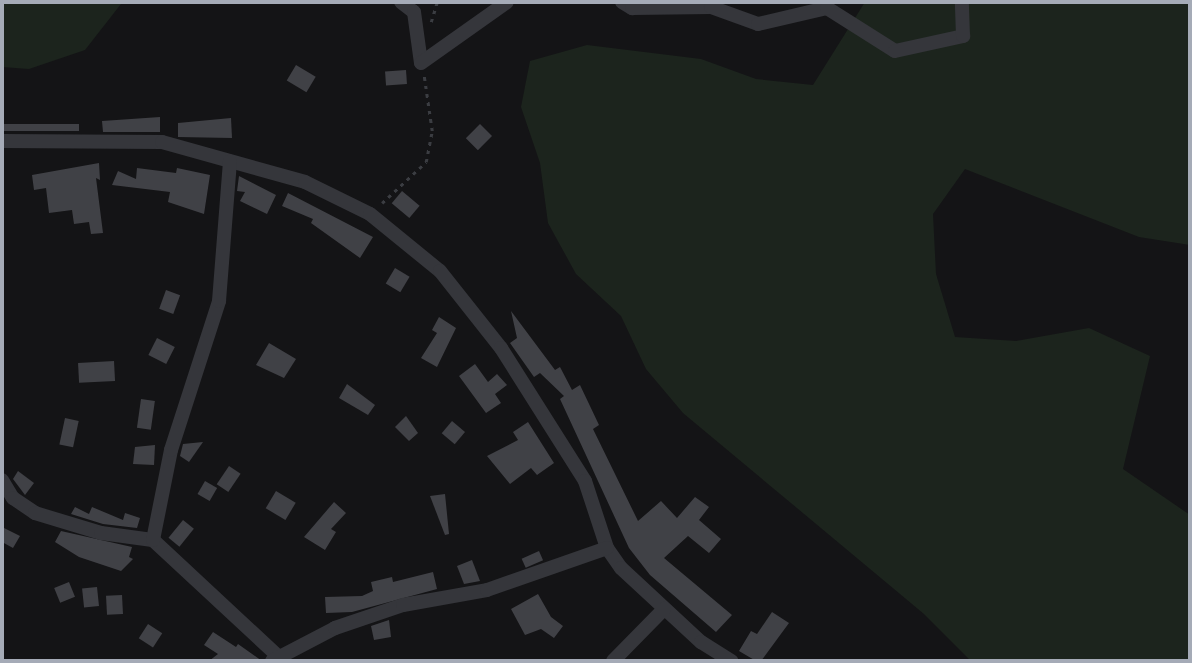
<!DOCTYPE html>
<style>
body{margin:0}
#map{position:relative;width:1192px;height:663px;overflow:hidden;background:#141416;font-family:Rubik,sans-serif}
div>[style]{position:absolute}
.green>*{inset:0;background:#1c241d}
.building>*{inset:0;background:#404146;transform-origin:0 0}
.path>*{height:2.5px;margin-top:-1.25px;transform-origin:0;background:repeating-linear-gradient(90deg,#3b3d42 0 3.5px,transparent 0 8.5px)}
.street>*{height:14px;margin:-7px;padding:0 7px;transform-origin:7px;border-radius:7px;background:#35363b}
span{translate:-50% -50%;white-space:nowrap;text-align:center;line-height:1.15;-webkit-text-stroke:7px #0f0f11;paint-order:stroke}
.frame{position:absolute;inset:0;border:4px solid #a5abb7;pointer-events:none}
</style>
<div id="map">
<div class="green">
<i style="clip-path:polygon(2px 2px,120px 2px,121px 4px,85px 50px,29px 69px,2px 67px)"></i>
<i style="clip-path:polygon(865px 2px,1190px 2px,1190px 245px,1139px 237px,965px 169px,933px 214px,936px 274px,955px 337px,1016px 341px,1089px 328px,1150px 356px,1123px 469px,1190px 515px,1190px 661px,970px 660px,924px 614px,683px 413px,646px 369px,621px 316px,576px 274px,548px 223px,540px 163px,521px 107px,530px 61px,587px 45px,701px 59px,756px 79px,813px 85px)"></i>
</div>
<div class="building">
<i style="left:296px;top:65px;width:23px;height:18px;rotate:31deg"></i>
<i style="left:406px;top:70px;width:14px;height:21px;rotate:86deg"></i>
<i style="clip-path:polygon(160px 117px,160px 132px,103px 132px,102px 121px)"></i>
<i style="clip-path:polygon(231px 118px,232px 138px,178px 137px,178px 123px)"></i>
<i style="left:2px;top:124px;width:77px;height:7px"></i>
<i style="left:480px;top:124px;width:17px;height:20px;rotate:45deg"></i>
<i style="clip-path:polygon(99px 163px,100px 180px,96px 178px,103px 233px,91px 234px,89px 222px,74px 224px,72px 210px,49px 213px,46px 188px,34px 190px,32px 175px)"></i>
<i style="clip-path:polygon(137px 168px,176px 173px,177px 168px,210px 175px,204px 214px,168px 202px,170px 192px,112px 185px,118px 171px,136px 179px)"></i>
<i style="clip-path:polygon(239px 176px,276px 195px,267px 214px,240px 201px,245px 192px,237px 191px)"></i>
<i style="left:402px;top:191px;width:23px;height:16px;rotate:40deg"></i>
<i style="clip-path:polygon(288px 193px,373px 237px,360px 258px,311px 223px,313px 219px,282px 206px)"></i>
<i style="left:395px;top:268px;width:17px;height:18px;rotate:31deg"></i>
<i style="left:166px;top:290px;width:15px;height:20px;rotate:20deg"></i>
<i style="clip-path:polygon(511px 311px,555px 370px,560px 367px,572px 390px,580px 385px,599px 425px,593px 429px,638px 521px,661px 501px,677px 518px,695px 497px,709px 507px,699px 520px,721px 539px,709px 553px,688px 536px,664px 558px,732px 615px,716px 632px,650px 575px,629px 548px,560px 399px,564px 396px,540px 373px,534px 377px,510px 343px,517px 338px)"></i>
<i style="clip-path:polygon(439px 317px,456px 328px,437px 367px,421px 358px,437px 333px,432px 330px)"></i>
<i style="left:157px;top:338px;width:20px;height:19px;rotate:27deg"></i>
<i style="clip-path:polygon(269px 343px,296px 359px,284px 378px,256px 365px)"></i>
<i style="left:114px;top:361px;width:20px;height:36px;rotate:87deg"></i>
<i style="clip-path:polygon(475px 364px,488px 382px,497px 374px,507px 385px,495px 394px,501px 403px,486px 413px,459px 376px)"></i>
<i style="clip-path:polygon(347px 384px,375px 405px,368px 415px,339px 398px)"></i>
<i style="left:141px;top:399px;width:14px;height:29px;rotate:8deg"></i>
<i style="clip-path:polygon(406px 416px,418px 433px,409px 441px,395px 427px)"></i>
<i style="left:65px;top:418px;width:14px;height:27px;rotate:12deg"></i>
<i style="left:452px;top:421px;width:17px;height:16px;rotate:40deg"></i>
<i style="clip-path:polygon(528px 422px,554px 463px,537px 475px,531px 468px,510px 484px,487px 456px,518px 440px,513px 432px)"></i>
<i style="clip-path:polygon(203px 442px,189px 462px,180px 456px,183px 444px)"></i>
<i style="clip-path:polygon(155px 445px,154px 465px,133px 464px,135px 447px)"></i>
<i style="left:229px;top:466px;width:14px;height:22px;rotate:34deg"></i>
<i style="clip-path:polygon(18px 471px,34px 483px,25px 495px,13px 479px)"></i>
<i style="left:205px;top:481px;width:14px;height:15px;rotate:30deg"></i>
<i style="left:276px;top:491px;width:23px;height:20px;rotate:31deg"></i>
<i style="clip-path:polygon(445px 494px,449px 534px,445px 535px,430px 496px)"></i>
<i style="clip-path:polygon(334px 502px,346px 513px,331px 529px,336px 532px,325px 550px,304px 537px)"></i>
<i style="clip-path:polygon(75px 507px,89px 514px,92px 507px,123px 520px,125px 513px,140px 518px,137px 528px,103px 524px,71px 514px)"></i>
<i style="left:183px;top:520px;width:14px;height:23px;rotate:39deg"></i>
<i style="clip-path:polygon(2px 527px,20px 536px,13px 548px,2px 542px)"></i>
<i style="clip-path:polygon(61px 531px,132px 547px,129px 557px,133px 559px,121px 571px,79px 557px,55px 542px)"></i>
<i style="left:539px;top:551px;width:10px;height:19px;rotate:66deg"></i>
<i style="clip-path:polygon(472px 560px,480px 581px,464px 584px,457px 566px)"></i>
<i style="clip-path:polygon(433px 572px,437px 589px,352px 612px,326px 613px,325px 597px,362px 596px,373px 591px,371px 582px,392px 577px,393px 582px)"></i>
<i style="left:69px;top:582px;width:16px;height:16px;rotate:68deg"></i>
<i style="left:97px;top:587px;width:19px;height:15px;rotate:84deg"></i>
<i style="clip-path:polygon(538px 594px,551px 617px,563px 626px,554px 638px,541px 629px,525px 635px,511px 609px)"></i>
<i style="left:122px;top:595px;width:19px;height:16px;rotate:87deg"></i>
<i style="clip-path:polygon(772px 612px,789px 623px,761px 661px,756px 661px,739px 651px,751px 631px,757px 634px)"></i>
<i style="clip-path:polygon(389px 620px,391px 637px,374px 640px,371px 626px)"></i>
<i style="left:148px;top:624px;width:17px;height:17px;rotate:33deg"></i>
<i style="clip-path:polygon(213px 632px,236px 647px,238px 644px,262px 661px,209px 661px,218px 654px,204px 645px)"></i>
</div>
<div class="path">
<i style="left:431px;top:22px;width:21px;rotate:-73deg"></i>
<i style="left:382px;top:203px;width:60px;rotate:-43deg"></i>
<i style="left:426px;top:162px;width:32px;rotate:-79deg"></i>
<i style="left:432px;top:131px;width:56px;rotate:-98.3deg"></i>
</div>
<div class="street">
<i style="left:401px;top:2px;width:16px;rotate:38deg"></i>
<i style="left:414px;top:12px;width:51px;rotate:82.2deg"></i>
<i style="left:421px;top:63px;width:105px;rotate:-35.3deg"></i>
<i style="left:622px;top:2px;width:12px;rotate:31deg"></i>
<i style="left:632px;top:8px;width:79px;rotate:-0.7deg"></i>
<i style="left:711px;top:7px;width:50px;rotate:19.9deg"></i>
<i style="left:758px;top:24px;width:71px;rotate:-13.1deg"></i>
<i style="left:827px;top:8px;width:80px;rotate:32.3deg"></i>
<i style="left:895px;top:51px;width:70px;rotate:-12.4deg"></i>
<i style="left:963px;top:36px;width:34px;rotate:-92deg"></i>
<i style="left:2px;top:141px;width:160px;rotate:0.4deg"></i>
<i style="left:162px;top:142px;width:148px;rotate:15.6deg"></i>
<i style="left:305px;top:182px;width:72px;rotate:26.2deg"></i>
<i style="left:370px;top:214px;width:90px;rotate:39.2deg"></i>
<i style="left:440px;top:271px;width:98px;rotate:51.6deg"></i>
<i style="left:501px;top:348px;width:157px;rotate:57.7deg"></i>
<i style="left:585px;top:481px;width:71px;rotate:71.8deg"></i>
<i style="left:607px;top:548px;width:24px;rotate:55deg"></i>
<i style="left:621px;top:568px;width:109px;rotate:42.8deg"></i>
<i style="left:701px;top:642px;width:36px;rotate:32deg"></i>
<i style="left:2px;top:480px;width:21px;rotate:59deg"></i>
<i style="left:13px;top:498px;width:27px;rotate:34deg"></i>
<i style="left:35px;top:513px;width:69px;rotate:16.9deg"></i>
<i style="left:101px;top:533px;width:52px;rotate:7.7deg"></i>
<i style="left:153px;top:540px;width:172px;rotate:42.9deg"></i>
<i style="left:153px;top:540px;width:92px;rotate:-78.7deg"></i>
<i style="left:171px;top:450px;width:157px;rotate:-72.1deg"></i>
<i style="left:219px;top:301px;width:140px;rotate:-85.5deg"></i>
<i style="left:272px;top:661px;width:71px;rotate:-27.6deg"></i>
<i style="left:335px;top:628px;width:72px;rotate:-18.7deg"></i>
<i style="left:403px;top:605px;width:85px;rotate:-10.1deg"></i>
<i style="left:487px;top:590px;width:127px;rotate:-19.3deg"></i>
<i style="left:613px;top:661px;width:73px;rotate:-45.6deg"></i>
</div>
<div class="frame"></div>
</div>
